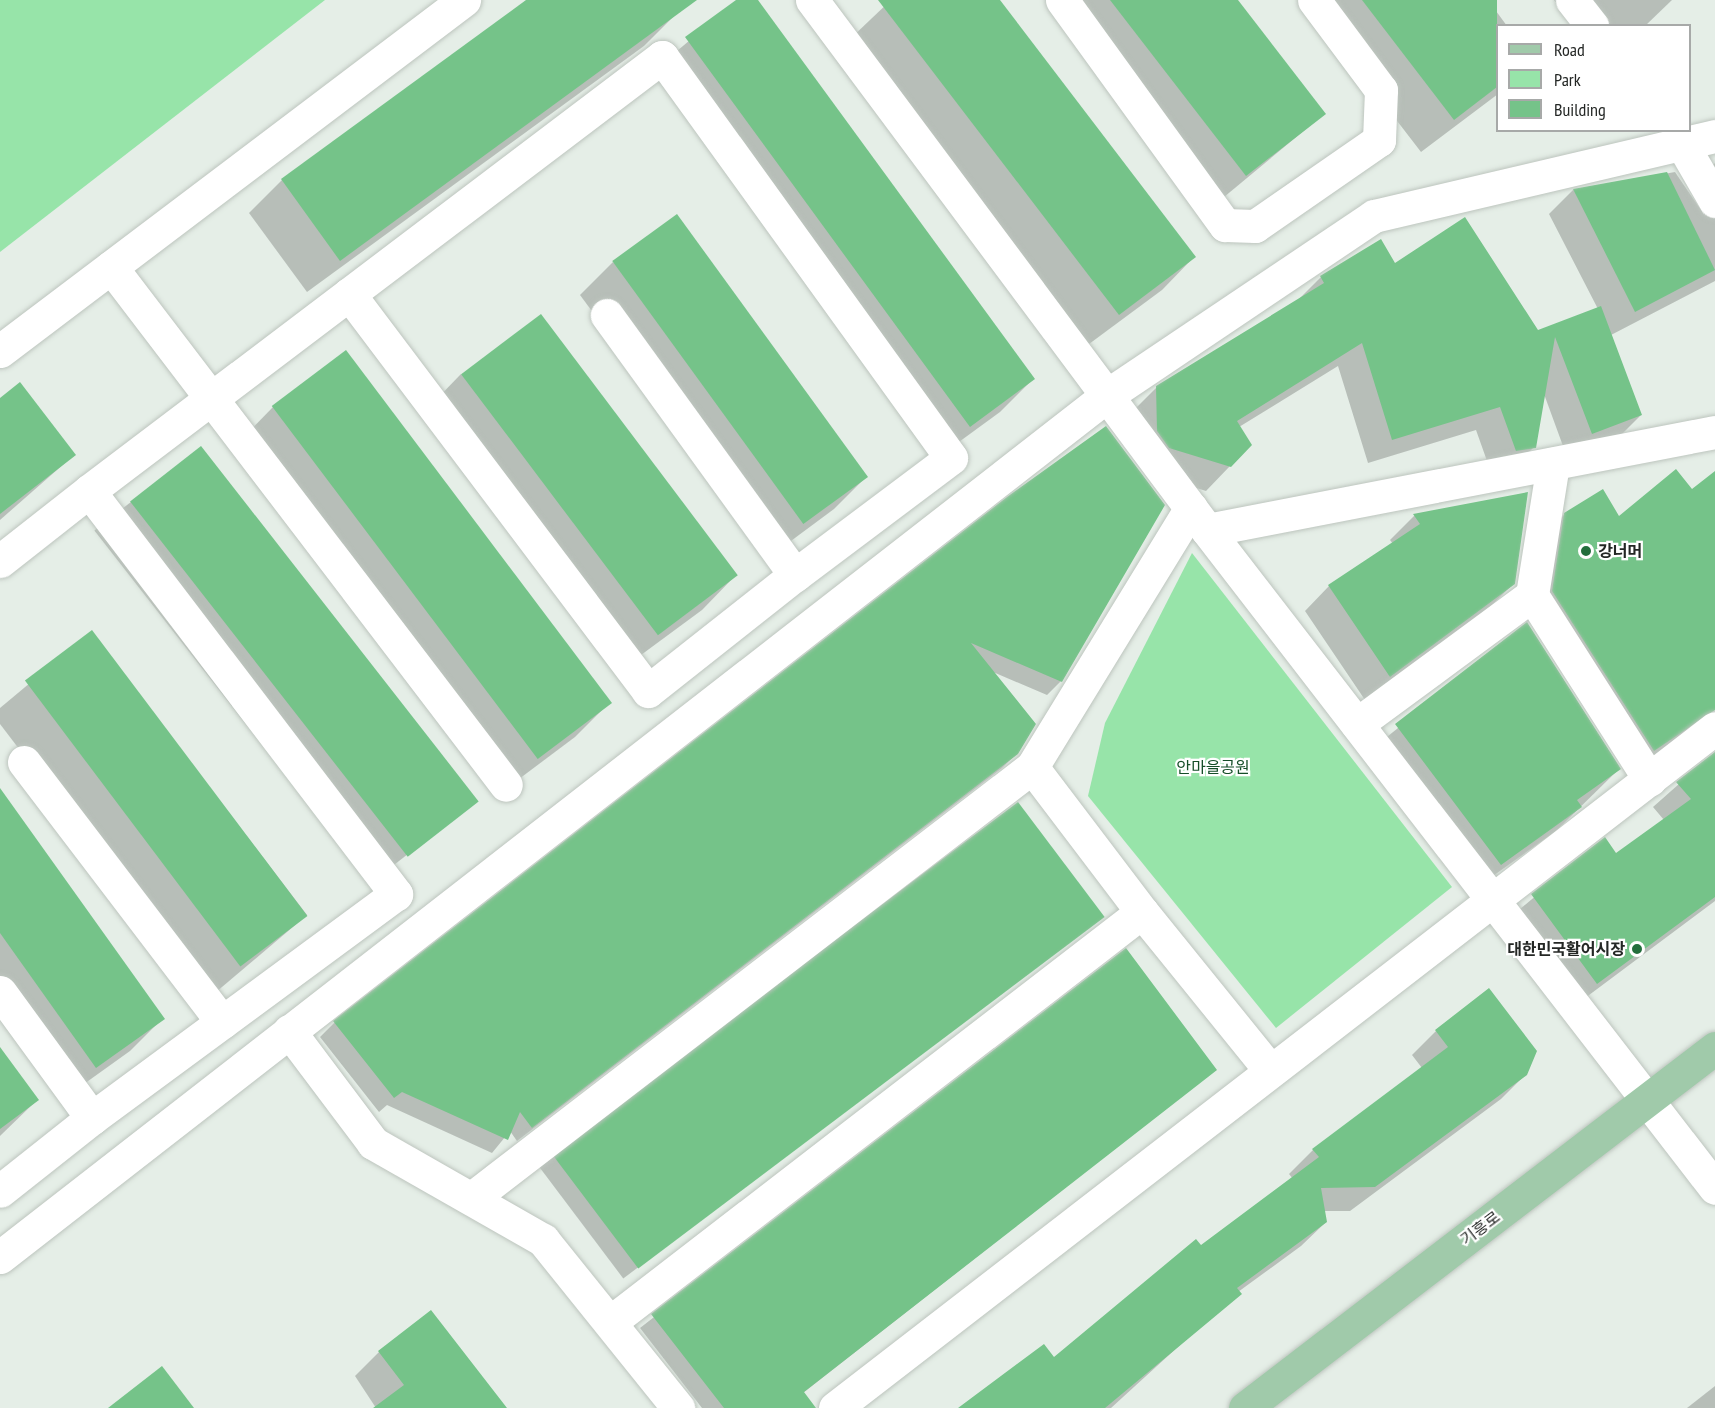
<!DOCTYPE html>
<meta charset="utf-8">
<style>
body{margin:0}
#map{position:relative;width:1715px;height:1408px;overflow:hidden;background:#e5eee7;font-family:"PT Sans Narrow","Noto Sans KR",sans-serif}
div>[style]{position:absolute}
.green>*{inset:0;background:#97e4a9}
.shadow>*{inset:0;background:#0003;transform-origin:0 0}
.building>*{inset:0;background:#75c389;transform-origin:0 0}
.roads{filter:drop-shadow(0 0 2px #bdc5be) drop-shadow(0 0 2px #bdc5be)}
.minor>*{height:33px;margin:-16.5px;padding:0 16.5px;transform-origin:16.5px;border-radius:16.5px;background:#fff}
.major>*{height:33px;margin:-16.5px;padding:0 16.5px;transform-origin:16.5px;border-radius:16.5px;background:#a0caaa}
.dots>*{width:16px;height:16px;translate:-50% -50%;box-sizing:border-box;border:3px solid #fff;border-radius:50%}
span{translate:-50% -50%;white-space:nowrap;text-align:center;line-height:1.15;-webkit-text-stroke:4.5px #fff;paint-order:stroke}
.poi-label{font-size:16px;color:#242725;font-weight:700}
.left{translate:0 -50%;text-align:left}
.right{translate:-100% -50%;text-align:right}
.park-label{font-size:16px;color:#154e28}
.street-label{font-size:16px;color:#242725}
.legend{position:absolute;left:1496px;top:24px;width:195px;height:108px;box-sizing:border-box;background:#fff;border:2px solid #a7a9a8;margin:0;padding:8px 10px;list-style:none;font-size:18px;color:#242725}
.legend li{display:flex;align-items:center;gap:12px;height:30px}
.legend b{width:30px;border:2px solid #a7a9a8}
</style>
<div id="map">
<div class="green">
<i style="clip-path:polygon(0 0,325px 0,0 252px)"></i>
<i style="clip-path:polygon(1192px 553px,1452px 887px,1276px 1028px,1088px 796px,1105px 723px)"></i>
</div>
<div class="shadow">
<i style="clip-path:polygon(529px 0,667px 0,677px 13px,644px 46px,307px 292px,249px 213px,282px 180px)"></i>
<i style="clip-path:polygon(738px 0,756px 0,1033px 379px,1000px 412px,937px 458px,653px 71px)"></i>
<i style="clip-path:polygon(891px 0,998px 0,1194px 257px,1162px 290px,1085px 347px,850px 39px)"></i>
<i style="clip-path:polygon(1053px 0,1237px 0,1324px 114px,1212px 207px)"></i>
<i style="clip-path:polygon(1304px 0,1488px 0,1507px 26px,1498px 26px,1498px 94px,1421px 152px)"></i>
<i style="clip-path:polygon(1554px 0,1672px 0,1645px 26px,1573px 26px)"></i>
<i style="clip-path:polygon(1715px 163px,1715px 281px,1611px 335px,1641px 415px,1617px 439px,1567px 457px,1544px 394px,1534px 447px,1510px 471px,1492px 475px,1476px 430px,1368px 463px,1338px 366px,1239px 427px,1230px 466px,1206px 491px,1145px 472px,1133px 411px,1157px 387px,1296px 302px,1321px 277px,1395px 265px,1537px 332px,1598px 309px,1549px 214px,1573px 190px,1675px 172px,1705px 216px,1691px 187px)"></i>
<i style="clip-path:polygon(613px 262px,867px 476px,834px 509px,772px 555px,580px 295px)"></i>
<i style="clip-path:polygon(461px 374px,734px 577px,702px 610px,622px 669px,429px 407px)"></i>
<i style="clip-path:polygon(0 399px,74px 455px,0 520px)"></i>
<i style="clip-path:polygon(273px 407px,608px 704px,575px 737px,503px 791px,241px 440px)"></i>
<i style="left:200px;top:448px;width:448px;height:134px;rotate:52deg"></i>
<i style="clip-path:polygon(1715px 473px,1715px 699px,1683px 735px,1629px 774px,1528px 616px,1540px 539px,1565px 514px,1619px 518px,1692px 491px)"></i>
<i style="clip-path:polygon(1526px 494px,1513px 584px,1489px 608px,1365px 700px,1305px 611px,1329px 586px,1393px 544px,1390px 540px,1414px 516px)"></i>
<i style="clip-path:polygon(1008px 498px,1061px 681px,1047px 695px,993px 672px,1017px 753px,1002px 768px,517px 1141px,510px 1131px,492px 1153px,387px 1105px,379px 1112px,320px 1037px,334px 1023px)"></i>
<i style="clip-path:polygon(1527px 624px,1619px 769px,1556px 831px,1476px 888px,1372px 749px)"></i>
<i style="clip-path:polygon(91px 632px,307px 915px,209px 998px,0 724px,0 708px)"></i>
<i style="clip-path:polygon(1715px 752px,1715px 901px,1573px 1007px,1508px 919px,1604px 839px,1616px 855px,1664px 820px,1653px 807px)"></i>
<i style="clip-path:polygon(0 791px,163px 1018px,130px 1051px,63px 1099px,0 1011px)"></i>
<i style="left:1017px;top:804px;width:142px;height:600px;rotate:53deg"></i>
<i style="clip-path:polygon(1125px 950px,1215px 1070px,803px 1393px,794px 1408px,702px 1408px,640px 1328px)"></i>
<i style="clip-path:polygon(1436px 1031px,1526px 1074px,1501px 1099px,1350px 1211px,1324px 1211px,1326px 1222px,1301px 1246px,1238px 1292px,1111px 1408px,962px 1408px,1054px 1359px,1293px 1179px,1289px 1174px,1313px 1150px,1422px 1068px,1412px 1055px)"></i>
<i style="clip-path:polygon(0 1050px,37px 1100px,0 1136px)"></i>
<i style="clip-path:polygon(379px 1352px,505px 1408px,376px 1408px,355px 1376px)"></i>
<i style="clip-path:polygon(1715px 1386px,1715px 1408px,1687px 1408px)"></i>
</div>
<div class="building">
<i style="clip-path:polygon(526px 0,697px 0,340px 261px,281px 179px)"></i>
<i style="clip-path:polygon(736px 0,758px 0,1035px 379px,970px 427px,685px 37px)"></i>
<i style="clip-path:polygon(878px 0,1000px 0,1196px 257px,1119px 315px)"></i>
<i style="clip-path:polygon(1110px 0,1238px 0,1326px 114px,1246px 176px)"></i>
<i style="clip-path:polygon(1362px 0,1497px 0,1497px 87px,1454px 120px)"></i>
<i style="clip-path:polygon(1667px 172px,1715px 270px,1635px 312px,1573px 189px)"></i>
<i style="left:677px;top:214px;width:325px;height:80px;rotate:54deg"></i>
<i style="clip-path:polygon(1465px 217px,1538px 330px,1601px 306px,1642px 415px,1592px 434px,1555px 337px,1536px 448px,1516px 451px,1500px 407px,1392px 440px,1362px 343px,1237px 421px,1252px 445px,1231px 467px,1169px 448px,1157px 431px,1156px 386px,1324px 283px,1320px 276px,1381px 239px,1395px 263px)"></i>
<i style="left:541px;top:314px;width:327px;height:100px;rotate:53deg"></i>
<i style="left:346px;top:350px;width:442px;height:93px;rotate:53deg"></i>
<i style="clip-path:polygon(20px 382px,76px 455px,0 514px,0 398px)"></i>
<i style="clip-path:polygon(1106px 426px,1165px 505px,1062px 682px,971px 643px,1036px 724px,1018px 754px,532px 1128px,520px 1112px,508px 1140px,402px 1092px,394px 1098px,333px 1021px,1007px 497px)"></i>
<i style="left:201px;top:446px;width:451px;height:90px;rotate:52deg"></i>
<i style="clip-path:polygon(1676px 469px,1692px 489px,1715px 471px,1715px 710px,1654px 751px,1552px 591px,1564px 513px,1603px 489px,1619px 516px)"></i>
<i style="clip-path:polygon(1528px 492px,1515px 584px,1390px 677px,1328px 585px,1420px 524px,1413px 514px)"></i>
<i style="clip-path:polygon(1527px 622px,1621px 769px,1577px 800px,1582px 807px,1501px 865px,1395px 724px)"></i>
<i style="left:92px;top:630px;width:358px;height:84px;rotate:53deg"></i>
<i style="clip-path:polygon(1715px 752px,1715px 897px,1597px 984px,1531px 894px,1605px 837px,1616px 853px,1691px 799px,1676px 782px)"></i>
<i style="clip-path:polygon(0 788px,165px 1019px,96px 1068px,0 933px)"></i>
<i style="left:1018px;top:802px;width:144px;height:584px;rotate:53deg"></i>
<i style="clip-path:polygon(1126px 948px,1217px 1070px,804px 1392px,816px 1408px,724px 1408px,651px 1314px)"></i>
<i style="clip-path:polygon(1489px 988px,1537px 1051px,1527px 1075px,1375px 1187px,1321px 1188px,1327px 1222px,1237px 1288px,1242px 1294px,1105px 1408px,958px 1408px,1044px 1344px,1054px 1357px,1196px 1239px,1201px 1245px,1319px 1157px,1312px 1149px,1448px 1047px,1435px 1030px)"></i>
<i style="clip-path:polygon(0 1047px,39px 1100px,0 1129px)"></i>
<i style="clip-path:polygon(431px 1310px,507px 1408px,373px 1408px,404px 1385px,378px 1351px)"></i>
<i style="clip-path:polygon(162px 1366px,194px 1408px,108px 1408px)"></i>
</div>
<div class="roads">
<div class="minor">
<i style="left:812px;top:0;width:661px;rotate:53.3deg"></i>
<i style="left:1062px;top:0;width:278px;rotate:54.1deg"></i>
<i style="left:1225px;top:225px;width:30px;rotate:2deg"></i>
<i style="left:1255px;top:226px;width:151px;rotate:-34.7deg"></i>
<i style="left:1379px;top:140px;width:50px;rotate:-87.7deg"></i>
<i style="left:1381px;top:90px;width:112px;rotate:-126.7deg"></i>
<i style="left:1572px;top:0;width:33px;rotate:52deg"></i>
<i style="left:1682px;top:144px;width:66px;rotate:59.9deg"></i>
<i style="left:111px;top:267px;width:651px;rotate:52.67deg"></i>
<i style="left:349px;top:294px;width:497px;rotate:53deg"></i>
<i style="left:648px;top:691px;width:187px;rotate:-38.3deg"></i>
<i style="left:0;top:351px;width:582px;rotate:-37.11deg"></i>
<i style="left:1715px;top:432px;width:517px;rotate:169.08deg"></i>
<i style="left:1207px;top:530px;width:831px;rotate:52.33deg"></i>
<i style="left:89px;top:491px;width:719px;rotate:-37.14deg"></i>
<i style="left:662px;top:57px;width:494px;rotate:54.2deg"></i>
<i style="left:951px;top:458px;width:195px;rotate:143.1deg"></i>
<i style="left:795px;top:575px;width:321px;rotate:-125.9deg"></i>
<i style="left:0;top:561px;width:113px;rotate:-38.2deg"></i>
<i style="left:89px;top:491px;width:507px;rotate:52.7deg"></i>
<i style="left:396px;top:894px;width:378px;rotate:143.6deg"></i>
<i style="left:1532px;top:595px;width:133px;rotate:-80.9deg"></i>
<i style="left:1357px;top:724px;width:217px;rotate:-36.4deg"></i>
<i style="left:1532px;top:595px;width:219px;rotate:57.5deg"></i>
<i style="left:24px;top:762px;width:327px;rotate:52.7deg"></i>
<i style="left:1142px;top:912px;width:182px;rotate:-127.2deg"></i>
<i style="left:1032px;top:767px;width:304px;rotate:-58.5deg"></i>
<i style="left:0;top:992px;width:156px;rotate:53.9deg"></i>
<i style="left:92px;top:1118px;width:117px;rotate:141.6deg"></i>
<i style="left:289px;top:1031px;width:140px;rotate:53.1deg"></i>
<i style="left:373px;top:1143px;width:196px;rotate:29.7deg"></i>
<i style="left:543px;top:1240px;width:216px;rotate:51.2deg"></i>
<i style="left:472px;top:1198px;width:707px;rotate:-37.58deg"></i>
<i style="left:0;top:1257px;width:1405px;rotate:-37.89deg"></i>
<i style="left:1109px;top:394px;width:319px;rotate:-33.9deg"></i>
<i style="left:1374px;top:216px;width:350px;rotate:-13.2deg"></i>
<i style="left:613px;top:1320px;width:668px;rotate:-37.64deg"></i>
<i style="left:1142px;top:912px;width:203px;rotate:51deg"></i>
<i style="left:835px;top:1408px;width:1112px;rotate:-37.69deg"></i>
</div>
<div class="major">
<i style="left:1245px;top:1408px;width:592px;rotate:-37.45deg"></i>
</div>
</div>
<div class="dots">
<i style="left:1586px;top:551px;background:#236e3c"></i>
<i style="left:1637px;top:949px;background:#236e3c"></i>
</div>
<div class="poi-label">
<span class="left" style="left:1598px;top:551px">강너머</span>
<span class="right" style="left:1625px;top:949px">대한민국활어시장</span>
</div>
<div class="park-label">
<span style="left:1213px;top:767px">안마을공원</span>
</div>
<div class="street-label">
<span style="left:1480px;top:1228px;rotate:-37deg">기흥로</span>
</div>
<ul class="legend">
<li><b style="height:8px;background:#a0caaa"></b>Road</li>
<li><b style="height:16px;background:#97e4a9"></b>Park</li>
<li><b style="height:16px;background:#75c389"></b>Building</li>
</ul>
</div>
